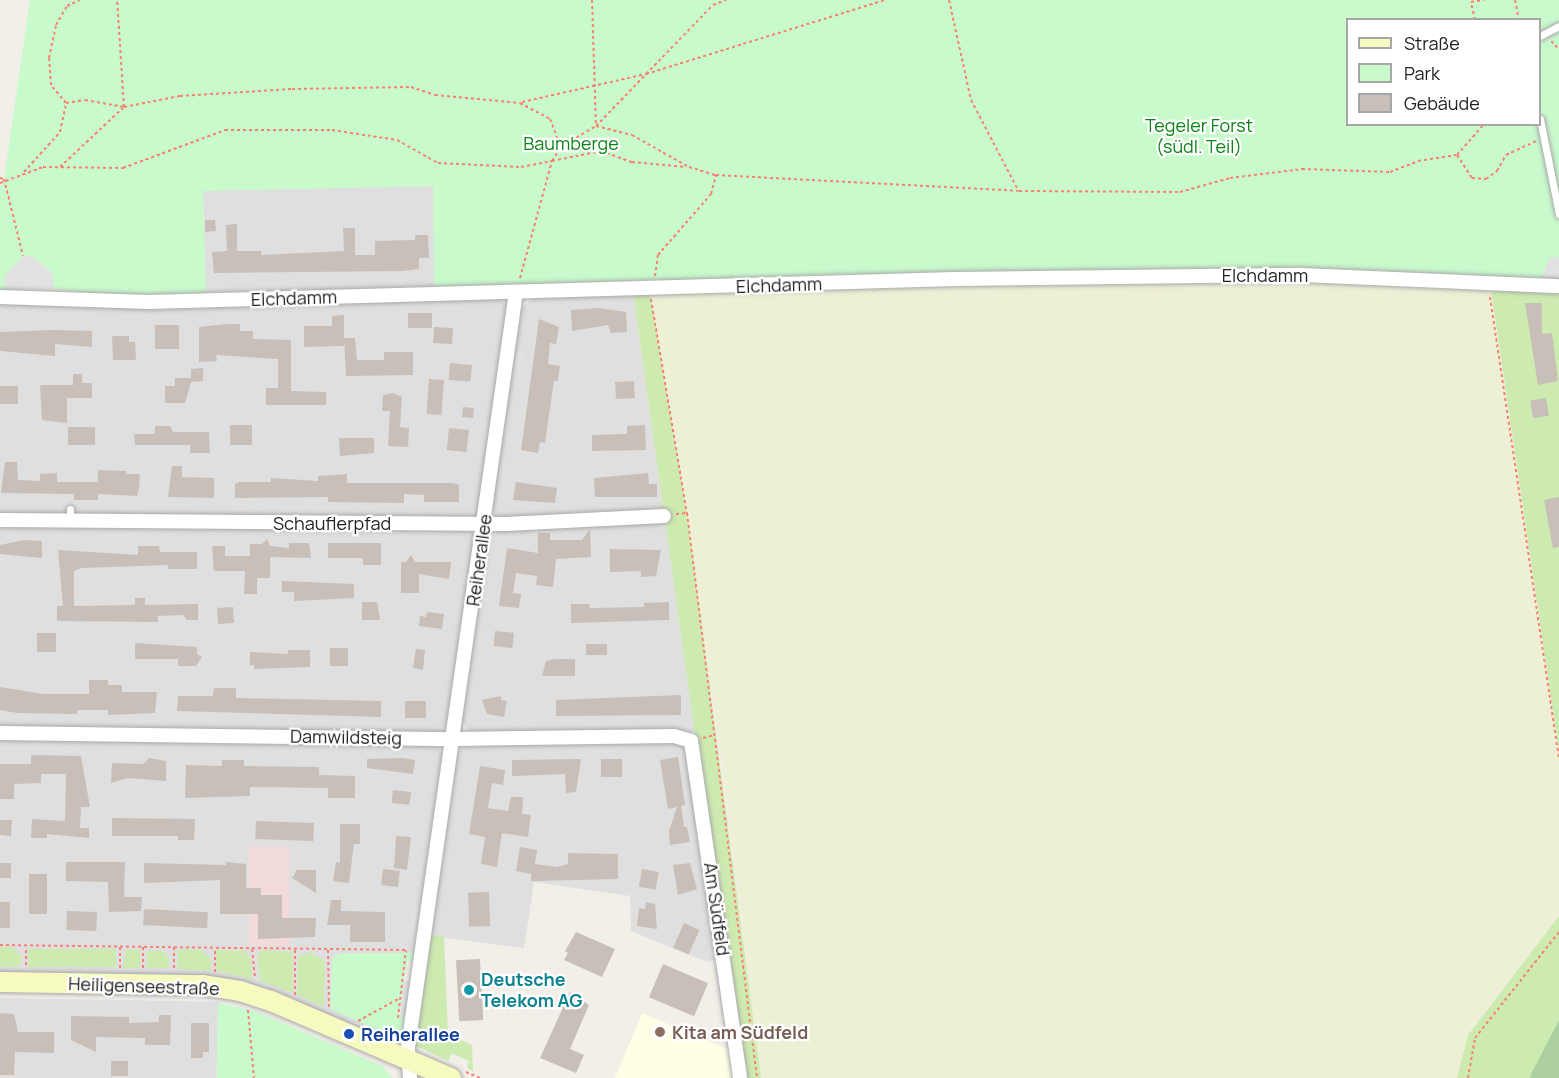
<!DOCTYPE html>
<meta charset="utf-8">
<style>
body{margin:0}
#map{position:relative;width:1559px;height:1078px;overflow:hidden;background:#f2efe9;font-family:Manrope,sans-serif}
div>[style]{position:absolute}
.residential>*{inset:0;background:#e0dfdf;transform-origin:0 0}
.commercial>*{inset:0;background:#f2dad9;transform-origin:0 0}
.education>*{inset:0;background:#ffffe5}
.farmland>*{inset:0;background:#eef0d5}
.grass>*{inset:0;background:#cdebb0;transform-origin:0 0}
.forest>*{inset:0;background:#add19e}
.park>*{inset:0;background:#c8facc}
.parking>*{inset:0;background:#e2e2e2;transform-origin:0 0}
.building>*{inset:0;background:#c7bfb8;transform-origin:0 0}
.path>*{height:2px;margin-top:-1px;transform-origin:0;background:repeating-linear-gradient(90deg,#fa8072 0 3px,transparent 0 6px)}
.roads{filter:drop-shadow(0 0 2px #a9a9a9) drop-shadow(0 0 2px #a9a9a9)}
.service>*{height:7px;margin:-3.5px;padding:0 3.5px;transform-origin:3.5px;border-radius:3.5px;background:#fff}
.minor>*{height:14px;margin:-7px;padding:0 7px;transform-origin:7px;border-radius:7px;background:#fff}
.secondary>*{height:20px;margin:-10px;padding:0 10px;transform-origin:10px;border-radius:10px;background:#f7fabf}
.dots>*{width:16px;height:16px;translate:-50% -50%;box-sizing:border-box;border:3px solid #fff;border-radius:50%}
span{translate:-50% -50%;white-space:nowrap;text-align:center;line-height:1.15;-webkit-text-stroke:4.5px #fff;paint-order:stroke}
.park-label{font-size:18px;color:#0c8416}
.street-label{font-size:18px;color:#222}
.culture-label{font-size:18px;color:#0d838f;font-weight:700}
.left{translate:0 -50%;text-align:left}
.education-label{font-size:18px;color:#785e54;font-weight:700}
.transit-label{font-size:18px;color:#164399;font-weight:700}
.legend{position:absolute;left:1346px;top:18px;width:195px;height:108px;box-sizing:border-box;background:#fff;border:2px solid #a7a7a7;margin:0;padding:8px 10px;list-style:none;font-size:18px;color:#222}
.legend li{display:flex;align-items:center;gap:12px;height:30px}
.legend b{width:30px;border:2px solid #a7a7a7}
</style>
<div id="map">
<div class="residential">
<i style="left:433px;top:186px;width:102px;height:230px;rotate:89deg"></i>
<i style="clip-path:polygon(633px 292px,695px 732px,470px 732px,461px 719px,486px 541px,499px 529px,500px 520px,491px 509px,518px 312px,534px 296px)"></i>
<i style="clip-path:polygon(498px 295px,509px 310px,479px 513px,470px 519px,0 517px,0 305px)"></i>
<i style="clip-path:polygon(0 523px,470px 529px,475px 535px,448px 726px,438px 733px,0 730px)"></i>
<i style="clip-path:polygon(0 737px,436px 744px,446px 758px,418px 953px,407px 961px,399px 1017px,403px 1041px,395px 1045px,262px 991px,0 976px)"></i>
<i style="clip-path:polygon(675px 739px,688px 753px,717px 959px,707px 962px,631px 931px,630px 896px,534px 882px,524px 948px,429px 936px,455px 755px,463px 747px,473px 743px)"></i>
<i style="left:0;top:998px;width:218px;height:80px;rotate:1deg"></i>
</div>
<div class="commercial">
<i style="left:249px;top:847px;width:40px;height:99px"></i>
</div>
<div class="education">
<i style="clip-path:polygon(642px 1013px,729px 1050px,734px 1078px,615px 1078px)"></i>
</div>
<div class="farmland">
<i style="clip-path:polygon(1303px 279px,1491px 290px,1559px 753px,1559px 916px,1468px 1035px,1457px 1078px,761px 1078px,719px 739px,650px 292px)"></i>
</div>
<div class="grass">
<i style="clip-path:polygon(1491px 290px,1559px 293px,1559px 753px)"></i>
<i style="clip-path:polygon(633px 292px,650px 292px,687px 513px,761px 1078px,743px 1078px)"></i>
<i style="clip-path:polygon(1559px 916px,1559px 1020px,1530px 1078px,1457px 1078px,1468px 1035px)"></i>
<i style="clip-path:polygon(429px 936px,444px 936px,448px 1034px,472px 1045px,473px 1071px,467px 1068px,469px 1061px,452px 1053px,448px 1061px,414px 1045px)"></i>
<i style="clip-path:polygon(0 947px,12px 947px,22px 957px,19px 967px,0 967px)"></i>
<i style="left:28px;top:949px;width:88px;height:18px"></i>
<i style="clip-path:polygon(178px 949px,201px 950px,211px 959px,211px 971px,177px 969px)"></i>
<i style="clip-path:polygon(126px 950px,140px 950px,140px 968px,123px 968px)"></i>
<i style="clip-path:polygon(216px 950px,244px 951px,251px 959px,252px 979px,216px 971px)"></i>
<i style="clip-path:polygon(261px 950px,293px 952px,293px 993px,260px 981px,257px 956px)"></i>
<i style="clip-path:polygon(147px 951px,162px 951px,169px 958px,169px 968px,147px 968px)"></i>
<i style="clip-path:polygon(311px 952px,325px 961px,324px 1007px,297px 995px,298px 956px)"></i>
</div>
<div class="forest">
<i style="clip-path:polygon(1559px 1020px,1559px 1078px,1530px 1078px,1531px 1074px)"></i>
</div>
<div class="park">
<i style="clip-path:polygon(evenodd,30px 0,1559px 0,1559px 279px,1356px 271px,434px 288px,433px 186px,203px 191px,206px 293px,105px 295px,53px 289px,53px 273px,5px 275px,5px 290px,0 290px,0 186px,4px 179px,30px 0,1348px 20px,1540px 20px,1540px 124px,1348px 124px,1348px 20px)"></i>
<i style="clip-path:polygon(340px 953px,418px 953px,417px 962px,407px 961px,399px 1017px,409px 1018px,403px 1041px,330px 1009px,332px 958px)"></i>
<i style="clip-path:polygon(218px 1003px,255px 1011px,382px 1066px,393px 1078px,217px 1078px)"></i>
</div>
<div class="parking">
<i style="clip-path:polygon(23px 256px,32px 256px,53px 273px,53px 289px,5px 290px,5px 275px)"></i>
<i style="clip-path:polygon(1559px 257px,1559px 279px,1542px 278px,1549px 258px)"></i>
<i style="left:514px;top:350px;width:10px;height:25px;rotate:11deg"></i>
<i style="left:414px;top:906px;width:10px;height:24px;rotate:11deg"></i>
<i style="left:404px;top:981px;width:10px;height:36px;rotate:6deg"></i>
</div>
<div class="building">
<i style="clip-path:polygon(205px 220px,215px 220px,216px 231px,205px 232px)"></i>
<i style="clip-path:polygon(237px 224px,237px 251px,261px 251px,261px 255px,344px 251px,343px 228px,355px 228px,355px 255px,375px 255px,375px 241px,415px 240px,415px 235px,428px 235px,429px 258px,419px 258px,419px 269px,402px 271px,214px 273px,212px 252px,227px 251px,226px 225px)"></i>
<i style="clip-path:polygon(1525px 303px,1542px 303px,1542px 334px,1552px 333px,1558px 381px,1538px 385px)"></i>
<i style="clip-path:polygon(598px 308px,626px 312px,627px 332px,611px 333px,608px 325px,572px 331px,571px 310px)"></i>
<i style="left:408px;top:313px;width:24px;height:15px"></i>
<i style="clip-path:polygon(344px 315px,344px 346px,304px 347px,304px 326px,332px 326px,332px 316px)"></i>
<i style="clip-path:polygon(539px 319px,559px 327px,556px 344px,550px 343px,548px 364px,560px 366px,558px 381px,554px 381px,545px 443px,540px 442px,538px 453px,521px 450px)"></i>
<i style="clip-path:polygon(227px 324px,240px 324px,240px 331px,253px 331px,253px 339px,291px 340px,291px 391px,326px 392px,326px 405px,266px 405px,266px 388px,278px 388px,278px 359px,216px 355px,217px 361px,199px 362px,199px 327px)"></i>
<i style="left:179px;top:325px;width:24px;height:24px;rotate:90deg"></i>
<i style="left:434px;top:327px;width:19px;height:16px;rotate:3deg"></i>
<i style="clip-path:polygon(52px 330px,92px 331px,92px 347px,55px 344px,55px 356px,0 351px,0 332px)"></i>
<i style="clip-path:polygon(112px 336px,129px 336px,129px 342px,135px 342px,136px 360px,113px 360px)"></i>
<i style="clip-path:polygon(344px 338px,355px 338px,357px 360px,384px 360px,384px 352px,413px 352px,413px 375px,346px 376px)"></i>
<i style="left:450px;top:363px;width:22px;height:17px;rotate:5deg"></i>
<i style="clip-path:polygon(203px 368px,203px 381px,191px 382px,185px 403px,165px 403px,165px 386px,175px 386px,175px 378px,191px 378px,191px 369px)"></i>
<i style="clip-path:polygon(73px 374px,82px 374px,82px 383px,92px 383px,92px 398px,67px 398px,67px 423px,42px 420px,40px 385px,73px 385px)"></i>
<i style="left:429px;top:379px;width:15px;height:35px;rotate:4deg"></i>
<i style="left:634px;top:381px;width:17px;height:19px;rotate:87deg"></i>
<i style="left:18px;top:386px;width:18px;height:18px;rotate:90deg"></i>
<i style="clip-path:polygon(393px 393px,402px 397px,400px 427px,409px 428px,408px 447px,388px 446px,390px 411px,382px 411px,383px 395px)"></i>
<i style="left:1546px;top:398px;width:18px;height:16px;rotate:81deg"></i>
<i style="left:463px;top:407px;width:11px;height:10px;rotate:5deg"></i>
<i style="left:252px;top:425px;width:20px;height:22px;rotate:90deg"></i>
<i style="clip-path:polygon(645px 425px,646px 450px,592px 451px,592px 435px,627px 434px,627px 426px)"></i>
<i style="clip-path:polygon(155px 426px,170px 426px,173px 432px,209px 432px,210px 453px,190px 453px,190px 445px,135px 445px,134px 434px,155px 434px)"></i>
<i style="left:68px;top:427px;width:27px;height:18px"></i>
<i style="left:449px;top:428px;width:20px;height:22px;rotate:6deg"></i>
<i style="clip-path:polygon(339px 438px,374px 438px,374px 453px,340px 456px)"></i>
<i style="clip-path:polygon(5px 462px,17px 462px,18px 480px,40px 481px,40px 474px,57px 473px,57px 482px,98px 482px,98px 470px,126px 471px,126px 474px,140px 474px,139px 489px,137px 496px,98px 494px,98px 500px,74px 500px,74px 494px,1px 493px)"></i>
<i style="clip-path:polygon(172px 466px,182px 466px,182px 477px,214px 478px,214px 498px,168px 497px)"></i>
<i style="clip-path:polygon(648px 473px,649px 484px,657px 484px,657px 497px,595px 497px,594px 478px)"></i>
<i style="clip-path:polygon(347px 474px,347px 483px,453px 483px,459px 485px,459px 502px,424px 502px,424px 495px,404px 494px,404px 503px,328px 502px,328px 497px,235px 498px,235px 484px,239px 482px,271px 482px,271px 478px,318px 481px,318px 476px)"></i>
<i style="clip-path:polygon(516px 482px,557px 488px,555px 503px,513px 500px)"></i>
<i style="clip-path:polygon(1559px 497px,1559px 547px,1553px 548px,1544px 500px)"></i>
<i style="clip-path:polygon(590px 529px,591px 557px,556px 559px,553px 587px,536px 585px,537px 576px,516px 573px,513px 593px,521px 594px,519px 608px,499px 606px,507px 548px,538px 553px,538px 533px,550px 533px,550px 540px,582px 540px)"></i>
<i style="clip-path:polygon(267px 539px,270px 546px,289px 548px,289px 543px,309px 543px,311px 558px,270px 557px,270px 578px,257px 578px,257px 594px,244px 594px,245px 571px,214px 571px,212px 546px,225px 546px,225px 556px,250px 556px,250px 544px,262px 544px)"></i>
<i style="clip-path:polygon(24px 540px,42px 541px,42px 558px,0 554px,0 545px)"></i>
<i style="clip-path:polygon(328px 543px,381px 543px,381px 565px,363px 565px,363px 558px,328px 558px)"></i>
<i style="clip-path:polygon(138px 546px,159px 546px,160px 552px,197px 552px,197px 569px,168px 569px,168px 565px,82px 568px,74px 571px,74px 606px,135px 605px,135px 598px,145px 598px,145px 605px,198px 604px,198px 620px,187px 620px,183px 615px,158px 616px,158px 622px,57px 621px,57px 606px,63px 606px,58px 550px,138px 555px)"></i>
<i style="clip-path:polygon(610px 549px,661px 550px,656px 576px,641px 577px,641px 571px,610px 572px)"></i>
<i style="clip-path:polygon(411px 555px,415px 562px,451px 562px,449px 579px,419px 574px,419px 593px,401px 593px,401px 562px,406px 562px)"></i>
<i style="clip-path:polygon(282px 581px,354px 584px,354px 598px,294px 601px,294px 592px,282px 592px)"></i>
<i style="clip-path:polygon(362px 602px,377px 602px,380px 620px,362px 620px)"></i>
<i style="clip-path:polygon(669px 602px,669px 620px,571px 623px,571px 604px,589px 604px,590px 608px,644px 607px,644px 603px)"></i>
<i style="left:233px;top:607px;width:16px;height:16px;rotate:86deg"></i>
<i style="clip-path:polygon(427px 612px,444px 614px,442px 629px,419px 626px,420px 616px,426px 617px)"></i>
<i style="left:495px;top:631px;width:19px;height:15px;rotate:6deg"></i>
<i style="left:37px;top:633px;width:19px;height:19px"></i>
<i style="clip-path:polygon(135px 643px,197px 647px,197px 654px,202px 657px,196px 666px,178px 666px,178px 659px,135px 659px)"></i>
<i style="left:586px;top:644px;width:21px;height:11px"></i>
<i style="left:348px;top:648px;width:18px;height:18px;rotate:90deg"></i>
<i style="clip-path:polygon(416px 649px,425px 650px,423px 670px,413px 668px)"></i>
<i style="clip-path:polygon(288px 650px,310px 650px,310px 667px,254px 669px,254px 665px,250px 665px,250px 652px,288px 654px)"></i>
<i style="clip-path:polygon(555px 659px,575px 659px,575px 676px,542px 676px,546px 661px)"></i>
<i style="clip-path:polygon(89px 680px,108px 680px,108px 685px,122px 685px,122px 692px,157px 692px,155px 713px,108px 715px,108px 710px,77px 710px,77px 714px,17px 713px,0 710px,0 687px,44px 694px,89px 694px)"></i>
<i style="clip-path:polygon(214px 688px,236px 688px,236px 698px,381px 701px,381px 717px,177px 711px,178px 696px,213px 696px)"></i>
<i style="clip-path:polygon(681px 695px,681px 715px,556px 716px,556px 700px)"></i>
<i style="clip-path:polygon(501px 696px,501px 700px,507px 701px,504px 717px,487px 714px,482px 700px)"></i>
<i style="left:426px;top:701px;width:17px;height:21px;rotate:90deg"></i>
<i style="clip-path:polygon(31px 755px,81px 756px,90px 807px,81px 807px,80px 828px,89px 828px,89px 838px,47px 834px,47px 838px,31px 838px,32px 819px,65px 821px,66px 774px,41px 774px,41px 783px,14px 784px,14px 799px,0 799px,0 764px,31px 764px)"></i>
<i style="clip-path:polygon(678px 757px,685px 805px,681px 806px,684px 827px,687px 827px,690px 842px,670px 845px,669px 831px,677px 807px,668px 809px,660px 760px)"></i>
<i style="clip-path:polygon(149px 758px,166px 761px,166px 781px,128px 778px,111px 783px,112px 763px,143px 764px)"></i>
<i style="clip-path:polygon(403px 758px,415px 760px,413px 774px,367px 768px,367px 759px)"></i>
<i style="clip-path:polygon(581px 759px,576px 792px,566px 793px,565px 774px,512px 776px,512px 760px)"></i>
<i style="left:601px;top:759px;width:21px;height:18px"></i>
<i style="clip-path:polygon(222px 760px,244px 760px,244px 766px,319px 767px,319px 775px,355px 776px,355px 798px,328px 798px,328px 788px,250px 787px,250px 796px,185px 798px,186px 765px,222px 766px)"></i>
<i style="clip-path:polygon(480px 766px,505px 770px,503px 785px,492px 783px,488px 808px,508px 811px,511px 797px,523px 797px,522px 814px,531px 815px,528px 837px,502px 833px,497px 867px,481px 864px,485px 837px,469px 834px)"></i>
<i style="left:393px;top:790px;width:18px;height:13px;rotate:6deg"></i>
<i style="clip-path:polygon(112px 818px,195px 819px,194px 840px,178px 840px,178px 836px,112px 836px)"></i>
<i style="clip-path:polygon(0 820px,12px 820px,11px 836px,0 835px)"></i>
<i style="left:256px;top:821px;width:58px;height:18px;rotate:2deg"></i>
<i style="clip-path:polygon(340px 824px,360px 824px,360px 844px,354px 844px,349px 883px,333px 881px,336px 862px,340px 863px)"></i>
<i style="clip-path:polygon(396px 836px,411px 837px,407px 870px,394px 868px)"></i>
<i style="clip-path:polygon(520px 847px,537px 850px,535px 864px,557px 867px,568px 864px,568px 853px,618px 854px,618px 879px,531px 881px,531px 874px,516px 871px)"></i>
<i style="clip-path:polygon(66px 862px,125px 862px,124px 897px,142px 897px,141px 911px,109px 912px,108px 882px,66px 881px)"></i>
<i style="clip-path:polygon(226px 862px,246px 864px,246px 888px,261px 888px,261px 895px,282px 895px,282px 918px,316px 918px,315px 937px,258px 939px,258px 914px,220px 914px,220px 880px,144px 883px,144px 863px,226px 865px)"></i>
<i style="left:0;top:863px;width:11px;height:15px"></i>
<i style="clip-path:polygon(690px 863px,697px 889px,678px 895px,673px 865px)"></i>
<i style="left:383px;top:869px;width:17px;height:16px;rotate:7deg"></i>
<i style="left:642px;top:869px;width:17px;height:18px;rotate:10deg"></i>
<i style="clip-path:polygon(297px 870px,316px 870px,316px 893px,292px 878px)"></i>
<i style="left:29px;top:874px;width:18px;height:40px"></i>
<i style="left:489px;top:892px;width:34px;height:21px;rotate:88deg"></i>
<i style="clip-path:polygon(331px 900px,341px 900px,341px 911px,385px 912px,385px 942px,350px 942px,350px 925px,327px 925px)"></i>
<i style="left:0;top:902px;width:10px;height:26px"></i>
<i style="clip-path:polygon(646px 902px,655px 904px,657px 929px,637px 926px,639px 908px,645px 909px)"></i>
<i style="left:144px;top:909px;width:64px;height:16px;rotate:3deg"></i>
<i style="left:67px;top:911px;width:30px;height:19px;rotate:2deg"></i>
<i style="left:684px;top:923px;width:17px;height:27px;rotate:24deg"></i>
<i style="clip-path:polygon(576px 932px,615px 949px,602px 977px,564px 960px,568px 953px,565px 951px)"></i>
<i style="left:480px;top:959px;width:61px;height:24px;rotate:87deg"></i>
<i style="left:663px;top:964px;width:49px;height:36px;rotate:23deg"></i>
<i style="clip-path:polygon(570px 992px,589px 1005px,570px 1049px,584px 1055px,576px 1073px,540px 1058px)"></i>
<i style="clip-path:polygon(0 1013px,14px 1014px,18px 1032px,54px 1032px,54px 1053px,15px 1052px,14px 1075px,0 1075px)"></i>
<i style="clip-path:polygon(159px 1015px,171px 1015px,170px 1045px,145px 1045px,145px 1038px,96px 1037px,96px 1052px,71px 1040px,71px 1016px,129px 1017px,129px 1023px,159px 1022px)"></i>
<i style="clip-path:polygon(191px 1023px,209px 1023px,209px 1052px,203px 1052px,203px 1058px,191px 1058px)"></i>
<i style="left:111px;top:1061px;width:17px;height:15px"></i>
</div>
<div class="path">
<i style="left:592px;top:0;width:126px;rotate:88.2deg"></i>
<i style="left:949px;top:0;width:102px;rotate:77.6deg"></i>
<i style="left:971px;top:100px;width:102px;rotate:62.4deg"></i>
<i style="left:1515px;top:0;width:20px;rotate:79deg"></i>
<i style="left:1475px;top:20px;width:18px;rotate:-103deg"></i>
<i style="left:1471px;top:2px;width:13px;rotate:-9deg"></i>
<i style="left:1551px;top:41px;width:11px;rotate:45deg"></i>
<i style="left:522px;top:102px;width:127px;rotate:-12.7deg"></i>
<i style="left:646px;top:74px;width:250px;rotate:-17.2deg"></i>
<i style="left:66px;top:103px;width:23px;rotate:-130deg"></i>
<i style="left:51px;top:85px;width:27px;rotate:-94deg"></i>
<i style="left:49px;top:58px;width:34px;rotate:-78deg"></i>
<i style="left:56px;top:25px;width:22px;rotate:-60deg"></i>
<i style="left:67px;top:6px;width:14px;rotate:-25deg"></i>
<i style="left:596px;top:126px;width:168px;rotate:-46deg"></i>
<i style="left:713px;top:5px;width:14px;rotate:-21deg"></i>
<i style="left:1457px;top:155px;width:27px;rotate:57deg"></i>
<i style="left:1472px;top:178px;width:14px;rotate:4deg"></i>
<i style="left:1486px;top:179px;width:14px;rotate:-36deg"></i>
<i style="left:1497px;top:171px;width:18px;rotate:-61deg"></i>
<i style="left:1506px;top:155px;width:33px;rotate:-25deg"></i>
<i style="left:60px;top:167px;width:88px;rotate:-43.2deg"></i>
<i style="left:124px;top:107px;width:107px;rotate:-93.7deg"></i>
<i style="left:24px;top:172px;width:54px;rotate:-48deg"></i>
<i style="left:60px;top:132px;width:30px;rotate:-78deg"></i>
<i style="left:66px;top:103px;width:19px;rotate:-9deg"></i>
<i style="left:85px;top:100px;width:40px;rotate:10deg"></i>
<i style="left:124px;top:107px;width:57px;rotate:-11.1deg"></i>
<i style="left:180px;top:96px;width:112px;rotate:-3.6deg"></i>
<i style="left:292px;top:89px;width:119px;rotate:-1deg"></i>
<i style="left:411px;top:87px;width:25px;rotate:18deg"></i>
<i style="left:435px;top:95px;width:85px;rotate:5.4deg"></i>
<i style="left:520px;top:103px;width:34px;rotate:28deg"></i>
<i style="left:550px;top:119px;width:30px;rotate:69deg"></i>
<i style="left:0;top:178px;width:4px;rotate:14deg"></i>
<i style="left:4px;top:179px;width:79px;rotate:76.1deg"></i>
<i style="left:0;top:183px;width:46px;rotate:-20.4deg"></i>
<i style="left:43px;top:167px;width:80px;rotate:0.7deg"></i>
<i style="left:123px;top:168px;width:109px;rotate:-20.4deg"></i>
<i style="left:225px;top:130px;width:107px"></i>
<i style="left:332px;top:130px;width:66px;rotate:8.7deg"></i>
<i style="left:397px;top:140px;width:47px;rotate:29.3deg"></i>
<i style="left:438px;top:163px;width:83px;rotate:2.8deg"></i>
<i style="left:521px;top:167px;width:32px;rotate:-11deg"></i>
<i style="left:552px;top:161px;width:17px;rotate:-57deg"></i>
<i style="left:561px;top:147px;width:41px;rotate:-31deg"></i>
<i style="left:596px;top:126px;width:37px;rotate:14deg"></i>
<i style="left:632px;top:135px;width:65px;rotate:29.3deg"></i>
<i style="left:689px;top:167px;width:28px;rotate:17deg"></i>
<i style="left:716px;top:175px;width:303px;rotate:3deg"></i>
<i style="left:1019px;top:191px;width:161px;rotate:0.4deg"></i>
<i style="left:1180px;top:192px;width:52px;rotate:-15.6deg"></i>
<i style="left:1230px;top:178px;width:73px;rotate:-7.1deg"></i>
<i style="left:1302px;top:169px;width:88px;rotate:2deg"></i>
<i style="left:1390px;top:172px;width:30px;rotate:-21deg"></i>
<i style="left:1418px;top:161px;width:39px;rotate:-9deg"></i>
<i style="left:1457px;top:155px;width:41px;rotate:-48.9deg"></i>
<i style="left:655px;top:276px;width:21px;rotate:-82deg"></i>
<i style="left:658px;top:255px;width:81px;rotate:-49deg"></i>
<i style="left:711px;top:194px;width:20px;rotate:-75deg"></i>
<i style="left:520px;top:278px;width:121px;rotate:-74.7deg"></i>
<i style="left:552px;top:161px;width:50px;rotate:-11.5deg"></i>
<i style="left:601px;top:151px;width:33px;rotate:20deg"></i>
<i style="left:632px;top:162px;width:54px;rotate:5.3deg"></i>
<i style="left:1490px;top:297px;width:465px;rotate:81.5deg"></i>
<i style="left:651px;top:299px;width:217px;rotate:80.5deg"></i>
<i style="left:687px;top:513px;width:569px;rotate:82.94deg"></i>
<i style="left:676px;top:514px;width:11px;rotate:-5deg"></i>
<i style="left:703px;top:738px;width:11px;rotate:-15deg"></i>
<i style="left:0;top:945px;width:408px;rotate:0.7deg"></i>
<i style="left:120px;top:947px;width:21px;rotate:90deg"></i>
<i style="left:143px;top:947px;width:23px;rotate:90deg"></i>
<i style="left:252px;top:949px;width:30px;rotate:84deg"></i>
<i style="left:328px;top:950px;width:57px;rotate:89deg"></i>
<i style="left:26px;top:965px;width:18px;rotate:-90deg"></i>
<i style="left:174px;top:968px;width:21px;rotate:-90deg"></i>
<i style="left:215px;top:972px;width:24px;rotate:-90deg"></i>
<i style="left:295px;top:995px;width:45px;rotate:-90deg"></i>
<i style="left:248px;top:1010px;width:68px;rotate:85deg"></i>
<i style="left:398px;top:1018px;width:68px;rotate:-83.3deg"></i>
<i style="left:358px;top:1021px;width:48px;rotate:-28.7deg"></i>
<i style="left:466px;top:1072px;width:15px;rotate:23deg"></i>
<i style="left:1468px;top:1078px;width:41px;rotate:-80.1deg"></i>
<i style="left:1475px;top:1038px;width:135px;rotate:-51.6deg"></i>
</div>
<div class="roads">
<div class="service">
<i style="left:1540px;top:36px;width:21px;rotate:-28deg"></i>
<i style="left:1540px;top:119px;width:97px;rotate:78.7deg"></i>
<i style="left:70px;top:521px;width:12px;rotate:-90deg"></i>
</div>
<div class="minor">
<i style="left:0;top:297px;width:149px;rotate:1.9deg"></i>
<i style="left:149px;top:302px;width:806px;rotate:-1.63deg"></i>
<i style="left:955px;top:279px;width:347px;rotate:-0.7deg"></i>
<i style="left:1302px;top:275px;width:257px;rotate:2.5deg"></i>
<i style="left:0;top:520px;width:506px;rotate:0.45deg"></i>
<i style="left:506px;top:524px;width:158px;rotate:-2.9deg"></i>
<i style="left:0;top:733px;width:454px;rotate:0.8deg"></i>
<i style="left:454px;top:739px;width:220px;rotate:-0.8deg"></i>
<i style="left:674px;top:736px;width:18px;rotate:16deg"></i>
<i style="left:691px;top:741px;width:341px;rotate:81.7deg"></i>
<i style="left:410px;top:1078px;width:31px;rotate:-94deg"></i>
<i style="left:408px;top:1047px;width:763px;rotate:-81.86deg"></i>
</div>
<div class="secondary">
<i style="left:0;top:982px;width:202px;rotate:0.9deg"></i>
<i style="left:202px;top:985px;width:38px;rotate:9deg"></i>
<i style="left:240px;top:991px;width:33px;rotate:18deg"></i>
<i style="left:271px;top:1001px;width:196px;rotate:23.2deg"></i>
</div>
</div>
<div class="dots">
<i style="left:469px;top:990px;background:#0f9aa8"></i>
<i style="left:660px;top:1032px;background:#8d6e63"></i>
<i style="left:349px;top:1034px;background:#1a4fb4"></i>
</div>
<div class="park-label">
<span style="left:1199px;top:136px">Tegeler Forst<br>(südl. Teil)</span>
<span style="left:571px;top:143px">Baumberge</span>
</div>
<div class="street-label">
<span style="left:1265px;top:275px">Elchdamm</span>
<span style="left:779px;top:285px;rotate:-2deg">Elchdamm</span>
<span style="left:294px;top:298px;rotate:-2deg">Elchdamm</span>
<span style="left:332px;top:523px">Schauflerpfad</span>
<span style="left:479px;top:560px;rotate:-82deg">Reiherallee</span>
<span style="left:346px;top:737px;rotate:1deg">Damwildsteig</span>
<span style="left:717px;top:909px;rotate:82deg">Am Südfeld</span>
<span style="left:144px;top:986px;rotate:2deg">Heiligenseestraße</span>
</div>
<div class="culture-label">
<span class="left" style="left:481px;top:990px">Deutsche<br>Telekom AG</span>
</div>
<div class="education-label">
<span class="left" style="left:672px;top:1032px">Kita am Südfeld</span>
</div>
<div class="transit-label">
<span class="left" style="left:361px;top:1034px">Reiherallee</span>
</div>
<ul class="legend">
<li><b style="height:8px;background:#f7fabf"></b>Straße</li>
<li><b style="height:16px;background:#c8facc"></b>Park</li>
<li><b style="height:16px;background:#c7bfb8"></b>Gebäude</li>
</ul>
</div>
